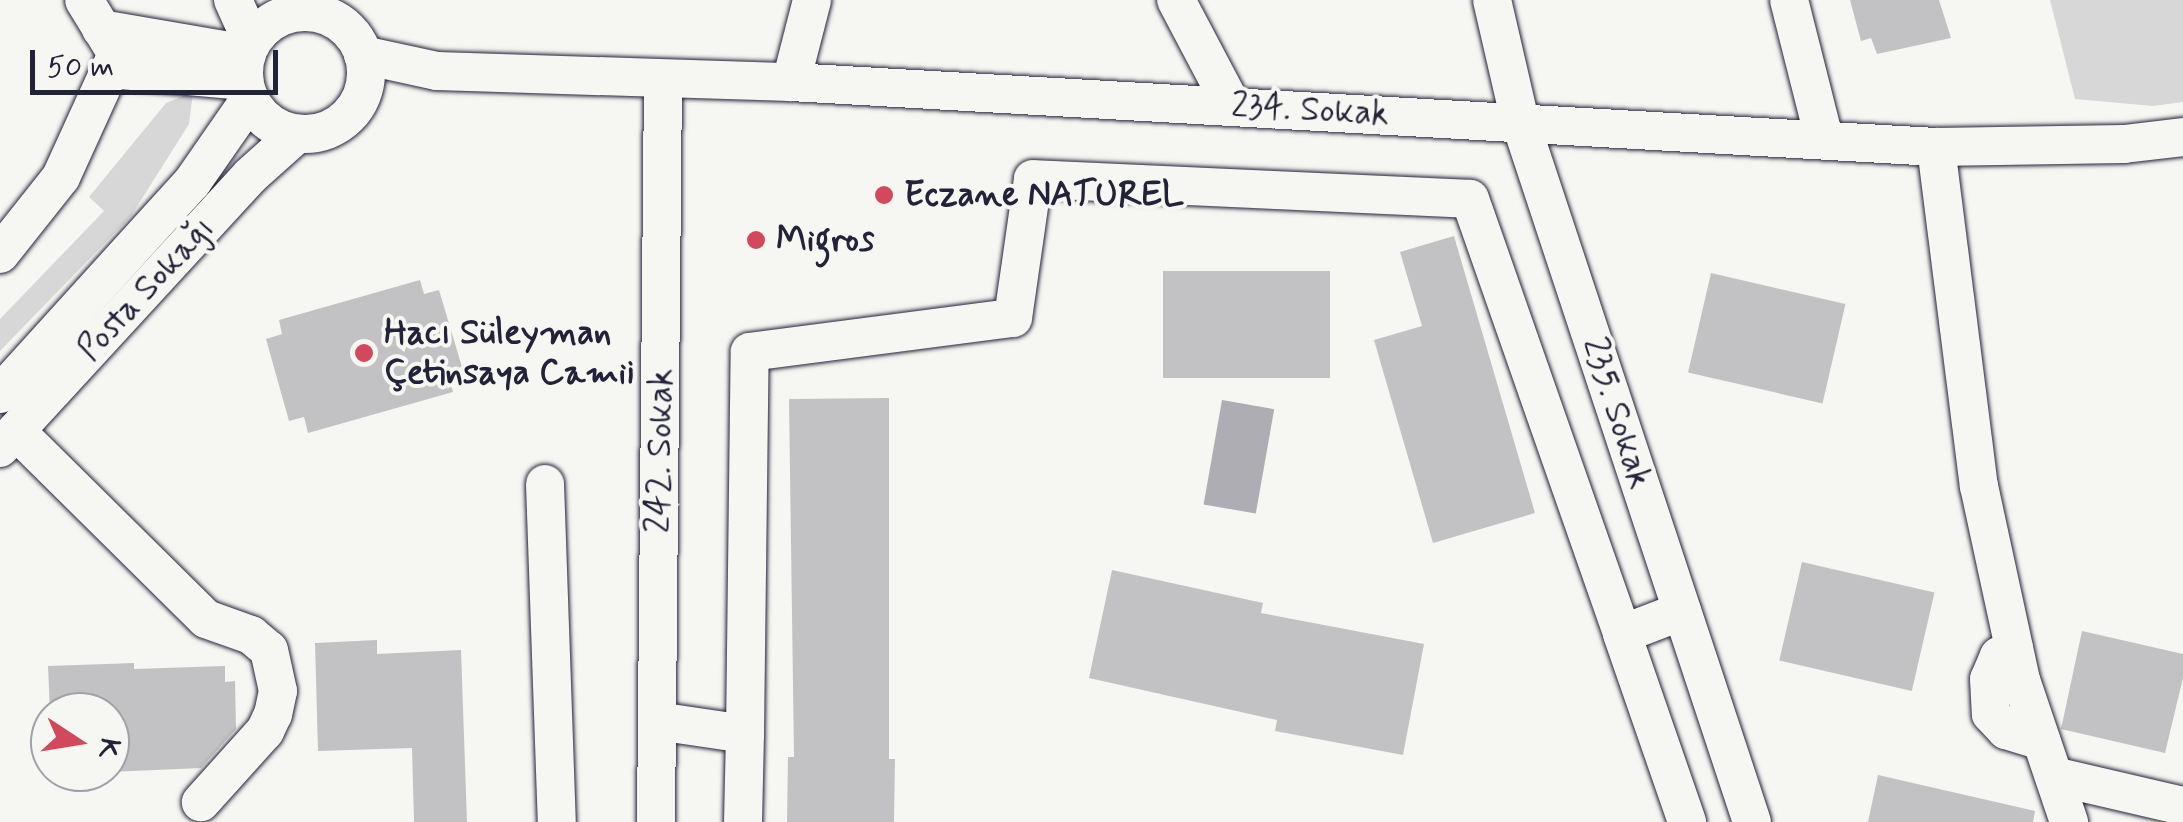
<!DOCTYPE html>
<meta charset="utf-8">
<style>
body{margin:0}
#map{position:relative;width:2183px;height:822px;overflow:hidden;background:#f6f6f2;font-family:Mynerve,sans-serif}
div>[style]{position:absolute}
.green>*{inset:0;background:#d7d7d7}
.water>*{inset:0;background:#adadb3;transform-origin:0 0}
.building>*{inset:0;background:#c2c2c4;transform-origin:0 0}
.roads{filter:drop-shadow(0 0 2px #22223b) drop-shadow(0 0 2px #22223b)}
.minor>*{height:38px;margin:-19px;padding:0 19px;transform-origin:19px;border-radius:19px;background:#f6f6f2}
.minor>.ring{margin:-19px;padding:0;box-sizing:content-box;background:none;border:38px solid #f6f6f2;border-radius:50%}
.dots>*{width:28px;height:28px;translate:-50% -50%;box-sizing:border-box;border:5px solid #f6f6f2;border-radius:50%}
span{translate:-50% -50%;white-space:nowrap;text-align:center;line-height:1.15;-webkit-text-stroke:8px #f6f6f2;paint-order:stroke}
.street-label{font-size:35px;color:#22223b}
.poi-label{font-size:35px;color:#22223b;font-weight:700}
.left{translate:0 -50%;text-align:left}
.north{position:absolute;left:30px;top:692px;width:100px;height:100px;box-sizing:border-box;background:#f6f6f2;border:2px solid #a1a1a9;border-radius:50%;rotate:102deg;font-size:28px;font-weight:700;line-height:40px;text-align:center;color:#22223b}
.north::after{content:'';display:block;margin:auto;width:35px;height:45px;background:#d1495b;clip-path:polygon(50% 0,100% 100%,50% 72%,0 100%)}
.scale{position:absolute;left:30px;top:50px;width:248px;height:45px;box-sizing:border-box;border:5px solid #22223b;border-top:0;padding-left:12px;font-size:30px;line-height:35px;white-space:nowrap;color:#22223b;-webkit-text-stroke:8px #f6f6f2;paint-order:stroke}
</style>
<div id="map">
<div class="green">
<i style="clip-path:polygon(2050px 0,2183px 0,2183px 102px,2153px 106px,2075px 99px)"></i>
<i style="clip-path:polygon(193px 92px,189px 124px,131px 216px,0 351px,0 319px,104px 211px,89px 197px,166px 103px)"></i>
</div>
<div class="water">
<i style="left:1222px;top:400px;width:53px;height:106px;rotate:10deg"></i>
</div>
<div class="building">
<i style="clip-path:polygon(1850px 0,1939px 0,1951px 38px,1877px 54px,1871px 38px,1861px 41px)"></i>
<i style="clip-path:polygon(1454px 236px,1535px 513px,1433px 543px,1374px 340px,1422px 326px,1400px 252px)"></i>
<i style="left:1163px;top:271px;width:167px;height:107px"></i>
<i style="left:1711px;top:273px;width:138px;height:102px;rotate:13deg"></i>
<i style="clip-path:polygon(420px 280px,424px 294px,439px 290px,462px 367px,447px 372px,453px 392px,308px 433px,304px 417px,289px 421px,266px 339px,282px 334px,279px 320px)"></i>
<i style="clip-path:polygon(889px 398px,889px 759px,895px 759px,894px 822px,787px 822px,788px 757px,794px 757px,789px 399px)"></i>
<i style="left:1802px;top:562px;width:136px;height:101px;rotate:13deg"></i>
<i style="clip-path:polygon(1112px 570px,1263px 603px,1261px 613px,1424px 644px,1403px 755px,1275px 731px,1277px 720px,1089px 678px)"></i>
<i style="clip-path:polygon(2082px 631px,2183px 654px,2183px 678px,2165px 753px,2061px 729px)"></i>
<i style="clip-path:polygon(377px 640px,377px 654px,461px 650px,467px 822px,414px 822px,412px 748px,318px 751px,315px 643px)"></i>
<i style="clip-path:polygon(134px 663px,134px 669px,225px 666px,225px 682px,235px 681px,236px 729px,201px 768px,110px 772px,110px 712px,50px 712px,48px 666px)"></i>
<i style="clip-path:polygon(1878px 775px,2035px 811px,2033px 822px,1868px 822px)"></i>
</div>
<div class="roads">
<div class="minor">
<i style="left:233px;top:0;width:46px;rotate:65.7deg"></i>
<i style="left:1176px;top:0;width:120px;rotate:62.2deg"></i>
<i style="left:1492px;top:0;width:124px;rotate:77deg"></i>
<i style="left:1520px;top:121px;width:738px;rotate:71.69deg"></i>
<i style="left:1789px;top:0;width:142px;rotate:75.8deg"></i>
<i class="ring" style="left:244px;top:12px;width:84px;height:84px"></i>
<i style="left:101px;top:29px;width:148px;rotate:9.7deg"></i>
<i style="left:363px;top:55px;width:76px;rotate:12.2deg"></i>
<i style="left:437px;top:71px;width:354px;rotate:1.8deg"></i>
<i style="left:791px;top:82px;width:1147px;rotate:3.25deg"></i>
<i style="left:1936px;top:147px;width:188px;rotate:-0.9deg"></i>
<i style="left:2124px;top:144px;width:59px;rotate:-6.8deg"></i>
<i style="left:110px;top:69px;width:135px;rotate:5.1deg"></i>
<i style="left:791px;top:82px;width:85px;rotate:-75.6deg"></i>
<i style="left:1936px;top:147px;width:342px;rotate:82.8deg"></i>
<i style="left:1979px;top:486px;width:198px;rotate:77.8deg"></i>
<i style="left:2021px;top:680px;width:150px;rotate:71.3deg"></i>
<i style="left:0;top:254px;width:98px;rotate:-51.6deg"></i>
<i style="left:61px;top:177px;width:135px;rotate:-65.5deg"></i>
<i style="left:117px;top:54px;width:63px;rotate:-121.4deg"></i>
<i style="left:0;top:394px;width:287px;rotate:-47.8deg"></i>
<i style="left:193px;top:181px;width:100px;rotate:-55.2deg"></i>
<i style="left:16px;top:431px;width:267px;rotate:44.7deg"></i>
<i style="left:206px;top:619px;width:48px;rotate:19.6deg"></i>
<i style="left:251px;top:635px;width:23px;rotate:40deg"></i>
<i style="left:269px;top:650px;width:42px;rotate:77.6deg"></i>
<i style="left:278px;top:691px;width:24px;rotate:102deg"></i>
<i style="left:273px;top:714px;width:19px;rotate:115deg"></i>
<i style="left:265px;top:731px;width:96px;rotate:132deg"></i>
<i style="left:0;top:448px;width:369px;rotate:-47.4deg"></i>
<i style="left:250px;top:176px;width:63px;rotate:-41.8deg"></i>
<i style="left:545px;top:484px;width:338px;rotate:88deg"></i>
<i style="left:1682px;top:611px;width:64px;rotate:159deg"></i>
<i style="left:1622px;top:634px;width:199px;rotate:70.9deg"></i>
<i style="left:2014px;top:648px;width:17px;rotate:152deg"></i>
<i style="left:1999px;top:656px;width:25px;rotate:113deg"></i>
<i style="left:1989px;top:679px;width:35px;rotate:87deg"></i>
<i style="left:1991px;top:714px;width:22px;rotate:47deg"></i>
<i style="left:2006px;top:730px;width:37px;rotate:17deg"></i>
<i style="left:657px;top:721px;width:89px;rotate:8.4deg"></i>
<i style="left:745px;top:734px;width:88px;rotate:91.3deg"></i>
<i style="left:745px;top:734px;width:382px;rotate:-89.3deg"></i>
<i style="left:750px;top:352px;width:265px;rotate:-7.4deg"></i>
<i style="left:1013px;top:318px;width:140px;rotate:-81.8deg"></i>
<i style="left:1033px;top:179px;width:437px;rotate:2.6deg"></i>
<i style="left:1470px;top:199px;width:461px;rotate:70.7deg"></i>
<i style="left:2054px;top:776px;width:132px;rotate:13.1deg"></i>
<i style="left:656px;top:822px;width:742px;rotate:-89.46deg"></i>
</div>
</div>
<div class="dots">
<i style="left:884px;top:195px;background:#d1495b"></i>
<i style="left:756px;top:240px;background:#d1495b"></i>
<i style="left:364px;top:353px;background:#d1495b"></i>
</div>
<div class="street-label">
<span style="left:1310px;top:110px;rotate:3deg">234. Sokak</span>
<span style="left:146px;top:289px;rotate:-47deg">Posta Sokağı</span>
<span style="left:1617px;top:413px;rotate:72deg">235. Sokak</span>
<span style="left:660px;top:451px;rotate:-89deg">242. Sokak</span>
</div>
<div class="poi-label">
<span class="left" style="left:904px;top:195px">Eczane NATUREL</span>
<span class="left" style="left:776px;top:240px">Migros</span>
<span class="left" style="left:384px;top:353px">Hacı Süleyman<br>Çetinsaya Camii</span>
</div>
<div class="north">K</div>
<div class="scale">50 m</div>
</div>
